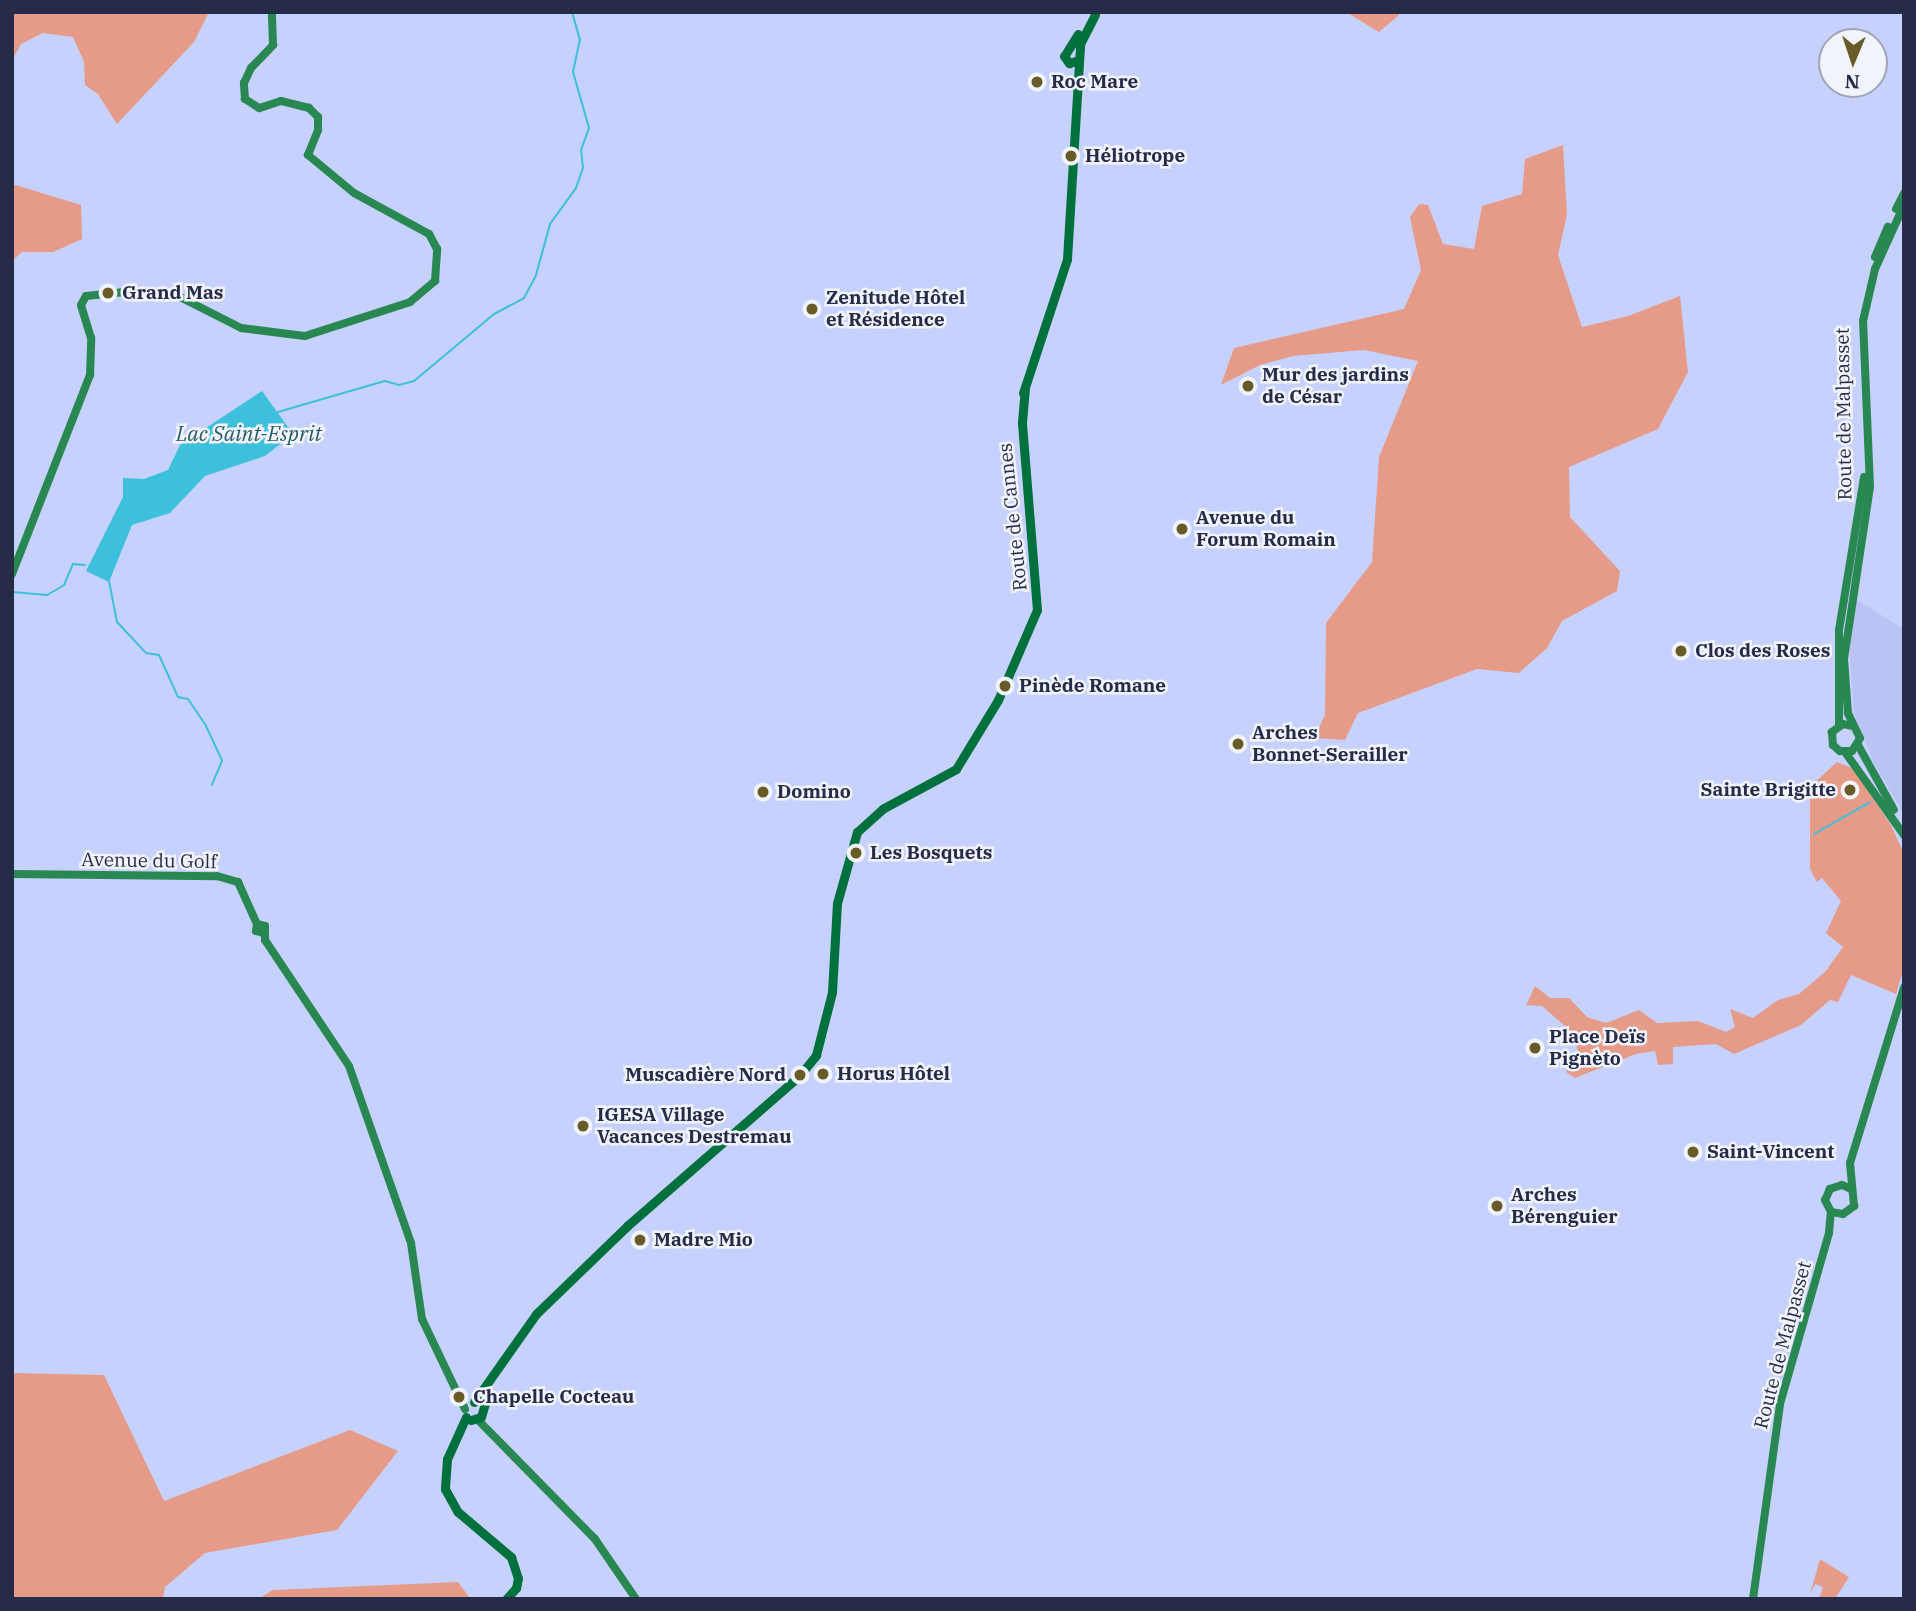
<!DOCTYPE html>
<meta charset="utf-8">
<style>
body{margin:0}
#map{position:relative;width:1916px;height:1611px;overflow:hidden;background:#c7d1fe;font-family:"IBM Plex Serif",serif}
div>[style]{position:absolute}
.built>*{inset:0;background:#b9c4f4}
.green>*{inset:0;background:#e69b88}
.water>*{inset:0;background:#3dc0db}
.stream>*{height:2px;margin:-1px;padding:0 1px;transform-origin:1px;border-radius:1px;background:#3dc0db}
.secondary>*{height:8px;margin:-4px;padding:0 4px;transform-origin:4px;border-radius:4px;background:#298752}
.primary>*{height:9px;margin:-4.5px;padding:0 4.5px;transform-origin:4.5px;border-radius:4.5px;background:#00703d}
.dots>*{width:19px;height:19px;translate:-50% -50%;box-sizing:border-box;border:4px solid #f2f4fc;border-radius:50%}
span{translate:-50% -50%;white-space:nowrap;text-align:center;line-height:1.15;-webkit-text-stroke:5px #f2f4fc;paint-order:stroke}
.poi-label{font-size:19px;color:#262b48;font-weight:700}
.left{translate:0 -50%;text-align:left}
.right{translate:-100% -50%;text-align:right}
.street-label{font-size:19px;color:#262b48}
.water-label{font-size:21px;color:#275b67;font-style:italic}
.frame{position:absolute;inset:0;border:14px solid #262b48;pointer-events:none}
.north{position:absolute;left:1818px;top:28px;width:70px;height:70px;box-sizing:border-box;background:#f2f4fc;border:2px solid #a0a4b4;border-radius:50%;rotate:182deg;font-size:19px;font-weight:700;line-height:28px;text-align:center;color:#262b48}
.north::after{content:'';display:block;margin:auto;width:24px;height:32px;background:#685b28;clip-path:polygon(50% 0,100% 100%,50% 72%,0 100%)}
</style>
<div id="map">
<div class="built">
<i style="clip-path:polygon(1857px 600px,1904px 629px,1904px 815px,1873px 761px,1854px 712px,1849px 643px)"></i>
</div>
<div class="green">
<i style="clip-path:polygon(12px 12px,209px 12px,194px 42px,117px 124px,98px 94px,85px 85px,84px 62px,73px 37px,43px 33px,21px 44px,12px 61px)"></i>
<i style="clip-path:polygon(1346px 12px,1399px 12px,1399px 15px,1379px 32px)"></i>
<i style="clip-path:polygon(1563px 145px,1567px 215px,1558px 255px,1582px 327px,1628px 316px,1680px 296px,1688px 372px,1658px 429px,1569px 467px,1570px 517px,1620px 571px,1617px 591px,1562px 621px,1547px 648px,1519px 673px,1477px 669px,1358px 713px,1345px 740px,1314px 738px,1325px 715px,1326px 623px,1372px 562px,1379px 457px,1418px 361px,1364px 350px,1293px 356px,1260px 365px,1221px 385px,1234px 348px,1404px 309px,1421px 270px,1410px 217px,1419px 204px,1428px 205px,1443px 244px,1474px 249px,1482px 206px,1522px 194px,1525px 159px)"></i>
<i style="clip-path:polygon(12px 184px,81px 205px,82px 239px,53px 252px,22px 252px,12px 261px)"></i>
<i style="clip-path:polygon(1837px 762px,1852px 768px,1891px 825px,1904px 854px,1904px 967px,1896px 994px,1851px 975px,1838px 1002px,1830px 1000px,1801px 1025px,1734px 1054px,1716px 1044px,1673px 1047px,1673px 1064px,1658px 1065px,1655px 1051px,1636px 1054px,1575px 1078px,1566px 1072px,1578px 1052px,1573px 1033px,1542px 1006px,1526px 1005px,1535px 986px,1550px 998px,1569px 998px,1587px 1017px,1606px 1023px,1639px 1010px,1657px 1023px,1698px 1021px,1726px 1032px,1735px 1027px,1730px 1009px,1753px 1018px,1778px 1000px,1799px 994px,1825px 972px,1843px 947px,1826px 933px,1841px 901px,1822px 878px,1817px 882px,1810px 869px,1810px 794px,1814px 783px)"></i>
<i style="clip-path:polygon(12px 1373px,104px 1375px,164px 1501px,350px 1430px,398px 1451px,337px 1530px,205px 1553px,165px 1587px,163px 1599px,12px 1599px)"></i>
<i style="clip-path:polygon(1820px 1559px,1849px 1577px,1835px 1599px,1819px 1599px,1823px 1587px,1815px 1584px,1810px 1594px)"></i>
<i style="clip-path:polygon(458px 1582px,469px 1597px,258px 1599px,273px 1590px)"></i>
</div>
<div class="water">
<i style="clip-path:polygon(262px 391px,293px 434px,265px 456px,205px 476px,170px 513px,132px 525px,109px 582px,86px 571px,123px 497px,123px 478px,144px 479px,168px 470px,180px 445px)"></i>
</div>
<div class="stream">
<i style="left:278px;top:412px;width:111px;rotate:-16.2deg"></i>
<i style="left:385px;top:381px;width:15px;rotate:16deg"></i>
<i style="left:399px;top:385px;width:16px;rotate:-15deg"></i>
<i style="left:414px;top:381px;width:104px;rotate:-39.9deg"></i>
<i style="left:494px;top:314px;width:34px;rotate:-28deg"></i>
<i style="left:524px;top:298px;width:26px;rotate:-62deg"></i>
<i style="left:536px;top:275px;width:53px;rotate:-74.6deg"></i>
<i style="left:550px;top:224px;width:44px;rotate:-54.2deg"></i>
<i style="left:576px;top:188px;width:21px;rotate:-71deg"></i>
<i style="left:583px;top:168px;width:18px;rotate:-96deg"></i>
<i style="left:581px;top:150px;width:23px;rotate:-70deg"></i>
<i style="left:589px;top:128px;width:58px;rotate:-105.9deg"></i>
<i style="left:573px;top:72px;width:33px;rotate:-78deg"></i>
<i style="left:580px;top:40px;width:29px;rotate:-106deg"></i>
<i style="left:109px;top:581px;width:42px;rotate:79deg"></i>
<i style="left:117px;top:622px;width:42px;rotate:46.9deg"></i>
<i style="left:146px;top:653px;width:13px;rotate:9deg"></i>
<i style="left:159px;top:655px;width:46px;rotate:65.7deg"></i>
<i style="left:178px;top:697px;width:10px;rotate:11deg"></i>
<i style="left:188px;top:699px;width:32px;rotate:56deg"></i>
<i style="left:206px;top:726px;width:38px;rotate:65deg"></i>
<i style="left:222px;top:761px;width:26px;rotate:113deg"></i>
<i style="left:12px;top:592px;width:35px;rotate:5deg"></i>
<i style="left:47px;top:595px;width:20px;rotate:-30deg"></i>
<i style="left:64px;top:585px;width:23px;rotate:-67deg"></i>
<i style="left:73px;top:564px;width:12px;rotate:5deg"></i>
<i style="left:1814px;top:834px;width:64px;rotate:-29.7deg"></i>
</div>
<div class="secondary">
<i style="left:1896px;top:209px;width:18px;rotate:-63deg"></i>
<i style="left:1875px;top:257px;width:33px;rotate:-67deg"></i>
<i style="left:12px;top:574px;width:214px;rotate:-68.6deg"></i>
<i style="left:90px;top:375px;width:37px;rotate:-88deg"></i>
<i style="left:91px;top:338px;width:34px;rotate:-107deg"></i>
<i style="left:81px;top:305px;width:10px;rotate:-61deg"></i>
<i style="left:86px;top:296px;width:39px;rotate:-6deg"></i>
<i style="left:125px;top:292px;width:51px;rotate:3.4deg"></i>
<i style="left:176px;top:295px;width:73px;rotate:26.9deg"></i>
<i style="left:241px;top:328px;width:64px;rotate:7.1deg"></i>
<i style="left:305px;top:336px;width:110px;rotate:-17.9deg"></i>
<i style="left:410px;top:302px;width:33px;rotate:-40deg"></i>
<i style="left:435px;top:281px;width:32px;rotate:-86deg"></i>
<i style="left:437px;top:249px;width:17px;rotate:-118deg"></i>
<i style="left:429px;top:234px;width:85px;rotate:-151.3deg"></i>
<i style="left:354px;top:193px;width:60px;rotate:-140.4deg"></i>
<i style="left:308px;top:155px;width:27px;rotate:-68deg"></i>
<i style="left:318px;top:130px;width:13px;rotate:-90deg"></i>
<i style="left:318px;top:117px;width:13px;rotate:-135deg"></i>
<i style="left:309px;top:108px;width:29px;rotate:-166deg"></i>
<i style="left:281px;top:101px;width:23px;rotate:162deg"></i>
<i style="left:259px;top:108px;width:17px;rotate:-147deg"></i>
<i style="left:245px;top:99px;width:16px;rotate:-94deg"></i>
<i style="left:244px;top:83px;width:17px;rotate:-65deg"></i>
<i style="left:251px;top:68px;width:32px;rotate:-46deg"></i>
<i style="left:273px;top:45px;width:33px;rotate:-92deg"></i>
<i style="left:1839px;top:725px;width:95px;rotate:-90deg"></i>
<i style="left:1839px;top:630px;width:155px;rotate:-80.7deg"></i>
<i style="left:1853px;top:726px;width:10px;rotate:-169deg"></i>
<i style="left:1843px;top:724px;width:14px;rotate:144deg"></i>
<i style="left:1832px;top:732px;width:13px;rotate:86deg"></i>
<i style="left:1833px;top:745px;width:9px;rotate:41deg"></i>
<i style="left:1840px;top:751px;width:12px"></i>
<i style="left:1852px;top:751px;width:15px;rotate:-58deg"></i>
<i style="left:1860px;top:738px;width:28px;rotate:-116deg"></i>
<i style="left:1848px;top:713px;width:54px;rotate:-94.2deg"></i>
<i style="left:1844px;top:659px;width:174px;rotate:-81.4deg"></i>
<i style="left:1870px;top:487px;width:166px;rotate:-92.4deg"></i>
<i style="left:1863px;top:321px;width:53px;rotate:-77deg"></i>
<i style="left:1875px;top:269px;width:70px;rotate:-65.6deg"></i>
<i style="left:1858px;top:745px;width:74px;rotate:61deg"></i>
<i style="left:1845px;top:752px;width:102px;rotate:54.6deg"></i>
<i style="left:12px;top:874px;width:205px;rotate:0.6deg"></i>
<i style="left:217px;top:876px;width:22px;rotate:16deg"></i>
<i style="left:238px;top:882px;width:46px;rotate:65.7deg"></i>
<i style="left:257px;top:924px;width:7px;rotate:98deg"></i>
<i style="left:256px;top:931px;width:7px;rotate:16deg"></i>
<i style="left:257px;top:924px;width:8px;rotate:14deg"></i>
<i style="left:265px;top:926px;width:14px;rotate:90deg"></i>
<i style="left:265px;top:940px;width:151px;rotate:56.3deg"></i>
<i style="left:349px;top:1066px;width:188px;rotate:70.7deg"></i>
<i style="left:411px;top:1243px;width:77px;rotate:81.8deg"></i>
<i style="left:422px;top:1319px;width:100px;rotate:64.5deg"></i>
<i style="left:1851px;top:1189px;width:10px;rotate:-156deg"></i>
<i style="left:1842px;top:1185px;width:13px;rotate:162deg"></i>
<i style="left:1830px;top:1189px;width:12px;rotate:114deg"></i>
<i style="left:1825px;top:1200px;width:13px;rotate:63deg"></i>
<i style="left:1831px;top:1212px;width:12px;rotate:9deg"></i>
<i style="left:1843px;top:1214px;width:14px;rotate:-36deg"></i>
<i style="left:1854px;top:1206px;width:43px;rotate:-95.3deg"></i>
<i style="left:1850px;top:1163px;width:184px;rotate:-72.9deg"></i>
<i style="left:478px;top:1420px;width:167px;rotate:45.5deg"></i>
<i style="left:595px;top:1539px;width:73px;rotate:55.7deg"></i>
<i style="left:1753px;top:1599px;width:197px;rotate:-82.1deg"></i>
<i style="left:1780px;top:1404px;width:178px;rotate:-74deg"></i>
<i style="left:1829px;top:1233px;width:21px;rotate:-85deg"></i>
</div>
<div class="primary">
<i style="left:1078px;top:34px;width:26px;rotate:122deg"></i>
<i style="left:1064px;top:56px;width:9px;rotate:54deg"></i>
<i style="left:1069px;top:63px;width:10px;rotate:-17deg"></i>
<i style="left:1023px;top:393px;width:141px;rotate:-71.8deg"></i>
<i style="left:1067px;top:259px;width:215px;rotate:-86.5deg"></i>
<i style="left:1080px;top:44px;width:33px;rotate:-63deg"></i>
<i style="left:474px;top:1402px;width:108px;rotate:-54.8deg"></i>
<i style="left:536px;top:1314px;width:127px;rotate:-44deg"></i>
<i style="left:627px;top:1226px;width:230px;rotate:-41.1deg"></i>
<i style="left:800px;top:1075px;width:26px;rotate:-51deg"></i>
<i style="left:816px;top:1055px;width:65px;rotate:-75.7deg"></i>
<i style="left:832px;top:992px;width:89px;rotate:-86.8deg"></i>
<i style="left:837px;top:903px;width:74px;rotate:-74.3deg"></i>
<i style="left:857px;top:832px;width:36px;rotate:-42deg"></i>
<i style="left:884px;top:808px;width:82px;rotate:-28.4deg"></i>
<i style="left:956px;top:769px;width:81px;rotate:-58.7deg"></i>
<i style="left:998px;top:700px;width:98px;rotate:-66.6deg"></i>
<i style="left:1037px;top:610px;width:189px;rotate:-94.6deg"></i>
<i style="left:1022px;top:422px;width:34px;rotate:-85deg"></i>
<i style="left:466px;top:1417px;width:46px;rotate:114.3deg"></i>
<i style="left:447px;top:1459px;width:30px;rotate:94deg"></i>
<i style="left:445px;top:1489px;width:26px;rotate:61deg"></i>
<i style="left:458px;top:1512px;width:70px;rotate:40.3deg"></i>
<i style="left:511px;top:1557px;width:22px;rotate:72deg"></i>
<i style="left:518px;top:1578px;width:10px;rotate:101deg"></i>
<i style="left:516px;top:1588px;width:15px;rotate:132deg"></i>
<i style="left:471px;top:1420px;width:10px;rotate:-17deg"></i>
<i style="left:481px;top:1417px;width:25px;rotate:-74deg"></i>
</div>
<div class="dots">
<i style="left:1037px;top:82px;background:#685b28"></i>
<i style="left:1071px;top:156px;background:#685b28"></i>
<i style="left:108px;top:293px;background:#685b28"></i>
<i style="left:812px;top:309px;background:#685b28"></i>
<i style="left:1248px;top:386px;background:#685b28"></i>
<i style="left:1182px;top:529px;background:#685b28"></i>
<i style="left:1681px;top:651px;background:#685b28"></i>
<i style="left:1005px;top:686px;background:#685b28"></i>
<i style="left:1238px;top:744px;background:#685b28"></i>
<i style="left:1850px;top:790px;background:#685b28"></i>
<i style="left:763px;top:792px;background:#685b28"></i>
<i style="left:856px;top:853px;background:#685b28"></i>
<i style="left:1535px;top:1048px;background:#685b28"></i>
<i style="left:823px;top:1074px;background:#685b28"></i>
<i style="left:800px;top:1075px;background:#685b28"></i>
<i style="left:583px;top:1126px;background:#685b28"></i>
<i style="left:1693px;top:1152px;background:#685b28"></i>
<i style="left:1497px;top:1206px;background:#685b28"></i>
<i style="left:640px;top:1240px;background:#685b28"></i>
<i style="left:459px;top:1397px;background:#685b28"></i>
</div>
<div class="poi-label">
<span class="left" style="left:1051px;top:82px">Roc Mare</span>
<span class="left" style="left:1085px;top:156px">Héliotrope</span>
<span class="left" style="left:122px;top:293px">Grand Mas</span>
<span class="left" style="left:826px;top:309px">Zenitude Hôtel<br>et Résidence</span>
<span class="left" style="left:1262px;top:386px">Mur des jardins<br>de César</span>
<span class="left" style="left:1196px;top:529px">Avenue du<br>Forum Romain</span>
<span class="left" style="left:1695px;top:651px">Clos des Roses</span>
<span class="left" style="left:1019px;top:686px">Pinède Romane</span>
<span class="left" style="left:1252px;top:744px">Arches<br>Bonnet-Serailler</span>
<span class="right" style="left:1836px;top:790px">Sainte Brigitte</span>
<span class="left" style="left:777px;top:792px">Domino</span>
<span class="left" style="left:870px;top:853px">Les Bosquets</span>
<span class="left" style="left:1549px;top:1048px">Place Deïs<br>Pignèto</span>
<span class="left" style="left:837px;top:1074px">Horus Hôtel</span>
<span class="right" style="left:786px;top:1075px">Muscadière Nord</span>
<span class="left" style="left:597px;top:1126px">IGESA Village<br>Vacances Destremau</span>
<span class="left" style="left:1707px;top:1152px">Saint-Vincent</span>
<span class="left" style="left:1511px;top:1206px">Arches<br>Bérenguier</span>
<span class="left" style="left:654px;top:1240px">Madre Mio</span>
<span class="left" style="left:473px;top:1397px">Chapelle Cocteau</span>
</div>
<div class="street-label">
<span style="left:1844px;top:414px;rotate:-91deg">Route de Malpasset</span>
<span style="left:1013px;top:517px;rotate:-96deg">Route de Cannes</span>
<span style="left:149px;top:861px;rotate:1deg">Avenue du Golf</span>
<span style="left:1783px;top:1345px;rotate:-75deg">Route de Malpasset</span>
</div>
<div class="water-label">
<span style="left:249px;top:433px">Lac Saint-Esprit</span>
</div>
<div class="frame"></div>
<div class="north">N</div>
</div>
